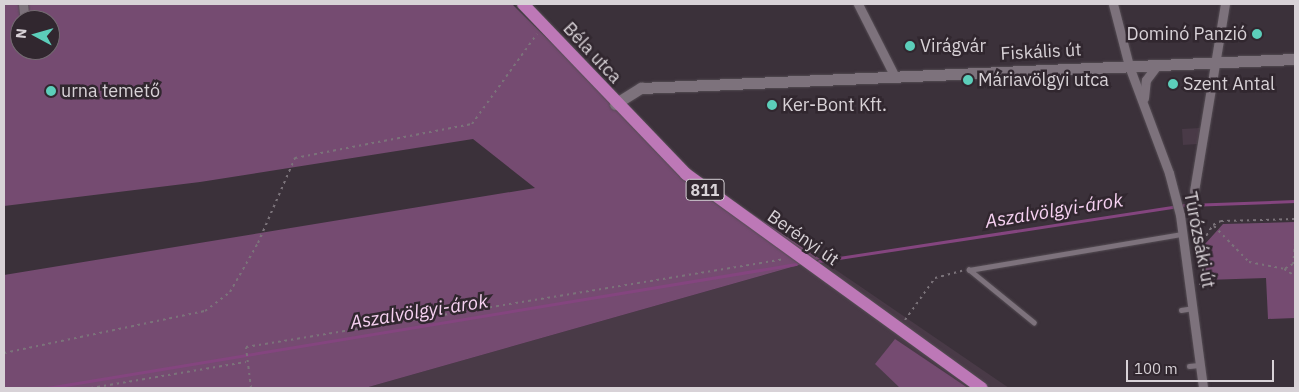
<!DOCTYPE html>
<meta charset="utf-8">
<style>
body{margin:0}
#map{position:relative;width:1299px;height:392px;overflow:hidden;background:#3b313a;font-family:"IBM Plex Sans",sans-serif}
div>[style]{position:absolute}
.built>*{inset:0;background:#493a47}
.green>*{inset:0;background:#754b71}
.stream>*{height:3px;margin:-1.5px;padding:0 1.5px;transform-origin:1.5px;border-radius:1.5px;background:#84457f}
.path>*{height:2px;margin-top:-1px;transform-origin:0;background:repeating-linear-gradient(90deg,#7b737a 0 2.5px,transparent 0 6.5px)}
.roads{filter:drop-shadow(0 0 1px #554d54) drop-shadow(0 0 1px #554d54)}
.service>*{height:4.5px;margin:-2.25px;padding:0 2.25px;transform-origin:2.25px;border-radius:2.25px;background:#7d727c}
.minor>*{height:9px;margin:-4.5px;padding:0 4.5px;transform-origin:4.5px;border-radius:4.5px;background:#7d727c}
.tertiary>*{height:11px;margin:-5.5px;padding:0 5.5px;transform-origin:5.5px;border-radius:5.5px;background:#7d727c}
.primary>*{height:12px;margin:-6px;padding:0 6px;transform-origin:6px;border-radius:6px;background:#bd78b7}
.dots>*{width:14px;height:14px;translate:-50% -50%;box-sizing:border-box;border:2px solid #31272f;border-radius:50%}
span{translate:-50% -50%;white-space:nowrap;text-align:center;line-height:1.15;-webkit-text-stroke:5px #31272f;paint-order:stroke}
.shield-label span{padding:1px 4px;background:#31272f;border:1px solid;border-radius:4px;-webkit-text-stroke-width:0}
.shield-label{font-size:16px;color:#d8d2d7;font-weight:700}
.poi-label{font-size:18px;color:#d8d2d7}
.right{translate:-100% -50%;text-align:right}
.left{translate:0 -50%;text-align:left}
.street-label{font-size:18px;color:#d8d2d7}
.water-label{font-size:19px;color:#f6d1f1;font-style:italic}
.frame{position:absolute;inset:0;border:5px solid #d8d2d7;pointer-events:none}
.north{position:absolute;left:10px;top:10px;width:50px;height:50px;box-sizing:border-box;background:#31272f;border:1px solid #746b72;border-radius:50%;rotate:276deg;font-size:14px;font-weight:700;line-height:20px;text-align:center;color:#d8d2d7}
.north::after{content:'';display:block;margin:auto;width:18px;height:22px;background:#5cceba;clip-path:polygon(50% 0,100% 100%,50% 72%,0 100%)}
.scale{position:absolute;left:1126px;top:360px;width:148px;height:22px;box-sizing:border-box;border:2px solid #d8d2d7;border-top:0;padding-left:6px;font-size:15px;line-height:18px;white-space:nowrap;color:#d8d2d7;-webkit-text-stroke:4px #31272f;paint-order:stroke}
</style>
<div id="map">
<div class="built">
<i style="clip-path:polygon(1200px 128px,1197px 144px,1183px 145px,1182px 129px)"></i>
<i style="clip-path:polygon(820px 259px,1009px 388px,365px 388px)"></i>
</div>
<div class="green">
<i style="clip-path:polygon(evenodd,4px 4px,512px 4px,667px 157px,820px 259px,365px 388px,4px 388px,4px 275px,535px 188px,473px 139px,200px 182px,4px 206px,4px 4px,20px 20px,50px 20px,50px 50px,20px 50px,20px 20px)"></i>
<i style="clip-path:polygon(1295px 222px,1295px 318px,1268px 319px,1266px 278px,1206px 280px,1205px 244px,1223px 224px)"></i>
<i style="clip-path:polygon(895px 339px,968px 388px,900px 388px,875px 364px)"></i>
</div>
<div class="stream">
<i style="left:819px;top:261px;width:372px;rotate:-8.7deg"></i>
<i style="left:1187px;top:205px;width:108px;rotate:-2.1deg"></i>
<i style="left:47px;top:388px;width:759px;rotate:-9.4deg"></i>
</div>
<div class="path">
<i style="left:1214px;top:226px;width:50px;rotate:45.8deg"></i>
<i style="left:1249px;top:262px;width:36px;rotate:11deg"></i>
<i style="left:1193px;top:241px;width:10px"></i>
<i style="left:1295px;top:243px;width:21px;rotate:95deg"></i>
<i style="left:1293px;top:264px;width:10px;rotate:151deg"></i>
<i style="left:1284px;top:269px;width:13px;rotate:32deg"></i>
<i style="left:1199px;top:284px;width:4px"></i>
<i style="left:1203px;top:284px;width:43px;rotate:-90deg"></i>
<i style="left:1203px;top:241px;width:19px;rotate:-58deg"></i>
<i style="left:1213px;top:225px;width:9px;rotate:-27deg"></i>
<i style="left:1221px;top:221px;width:74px;rotate:-1.5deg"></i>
<i style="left:905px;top:320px;width:52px;rotate:-54.5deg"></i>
<i style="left:935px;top:278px;width:28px;rotate:-15deg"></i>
<i style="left:4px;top:353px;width:205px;rotate:-11.8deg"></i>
<i style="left:205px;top:311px;width:31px;rotate:-37deg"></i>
<i style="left:230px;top:292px;width:56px;rotate:-60.3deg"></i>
<i style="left:258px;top:243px;width:93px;rotate:-66.5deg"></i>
<i style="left:295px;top:158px;width:180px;rotate:-10.9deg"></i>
<i style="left:472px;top:124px;width:111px;rotate:-54.2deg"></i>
<i style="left:91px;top:388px;width:157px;rotate:-9.5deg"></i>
<i style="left:251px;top:388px;width:41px;rotate:-97deg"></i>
<i style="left:246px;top:347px;width:546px;rotate:-9.27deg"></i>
</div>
<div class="roads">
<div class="service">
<i style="left:1181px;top:310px;width:13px;rotate:-9deg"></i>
<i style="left:1034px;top:323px;width:84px;rotate:-140.8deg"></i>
<i style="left:969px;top:270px;width:216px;rotate:-9.6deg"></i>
<i style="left:1189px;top:366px;width:10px;rotate:-6deg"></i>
</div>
<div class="minor">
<i style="left:23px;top:4px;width:9px;rotate:84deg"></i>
<i style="left:858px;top:4px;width:82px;rotate:63.1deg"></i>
<i style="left:1113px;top:4px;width:64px;rotate:75.5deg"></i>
<i style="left:1129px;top:66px;width:114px;rotate:69.5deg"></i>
<i style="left:1169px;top:173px;width:43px;rotate:75.3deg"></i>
<i style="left:1180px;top:215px;width:175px;rotate:82.4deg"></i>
<i style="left:1144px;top:98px;width:18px;rotate:-84deg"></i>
<i style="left:1146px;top:80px;width:20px;rotate:-53deg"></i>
<i style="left:1194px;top:191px;width:190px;rotate:-80.6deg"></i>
</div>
<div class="tertiary">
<i style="left:615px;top:104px;width:31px;rotate:-32deg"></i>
<i style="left:641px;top:88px;width:655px;rotate:-2.54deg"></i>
</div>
<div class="primary">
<i style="left:523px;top:4px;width:236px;rotate:46.2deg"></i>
<i style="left:686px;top:174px;width:365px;rotate:35.9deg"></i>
</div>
</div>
<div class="dots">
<i style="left:1257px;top:34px;background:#5cceba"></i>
<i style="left:910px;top:46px;background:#5cceba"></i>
<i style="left:968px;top:80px;background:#5cceba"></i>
<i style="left:1173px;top:84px;background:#5cceba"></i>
<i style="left:51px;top:91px;background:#5cceba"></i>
<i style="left:772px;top:105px;background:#5cceba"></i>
</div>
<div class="shield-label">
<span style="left:705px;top:190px">811</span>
</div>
<div class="poi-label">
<span class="right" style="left:1247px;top:34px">Dominó Panzió</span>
<span class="left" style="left:920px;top:46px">Virágvár</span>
<span class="left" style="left:978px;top:80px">Máriavölgyi utca</span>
<span class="left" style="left:1183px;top:84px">Szent Antal</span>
<span class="left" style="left:61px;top:91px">urna temető</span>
<span class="left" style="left:782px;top:105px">Ker-Bont Kft.</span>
</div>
<div class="street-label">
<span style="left:1041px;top:52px;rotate:-3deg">Fiskális út</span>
<span style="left:592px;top:53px;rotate:47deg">Béla utca</span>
<span style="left:803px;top:238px;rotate:35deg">Berényi út</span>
<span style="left:1199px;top:240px;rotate:79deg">Túrózsáki út</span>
</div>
<div class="water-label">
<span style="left:1054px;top:211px;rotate:-9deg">Aszalvölgyi-árok</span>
<span style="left:419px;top:312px;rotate:-9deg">Aszalvölgyi-árok</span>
</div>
<div class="frame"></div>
<div class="north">N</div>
<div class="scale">100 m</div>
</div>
